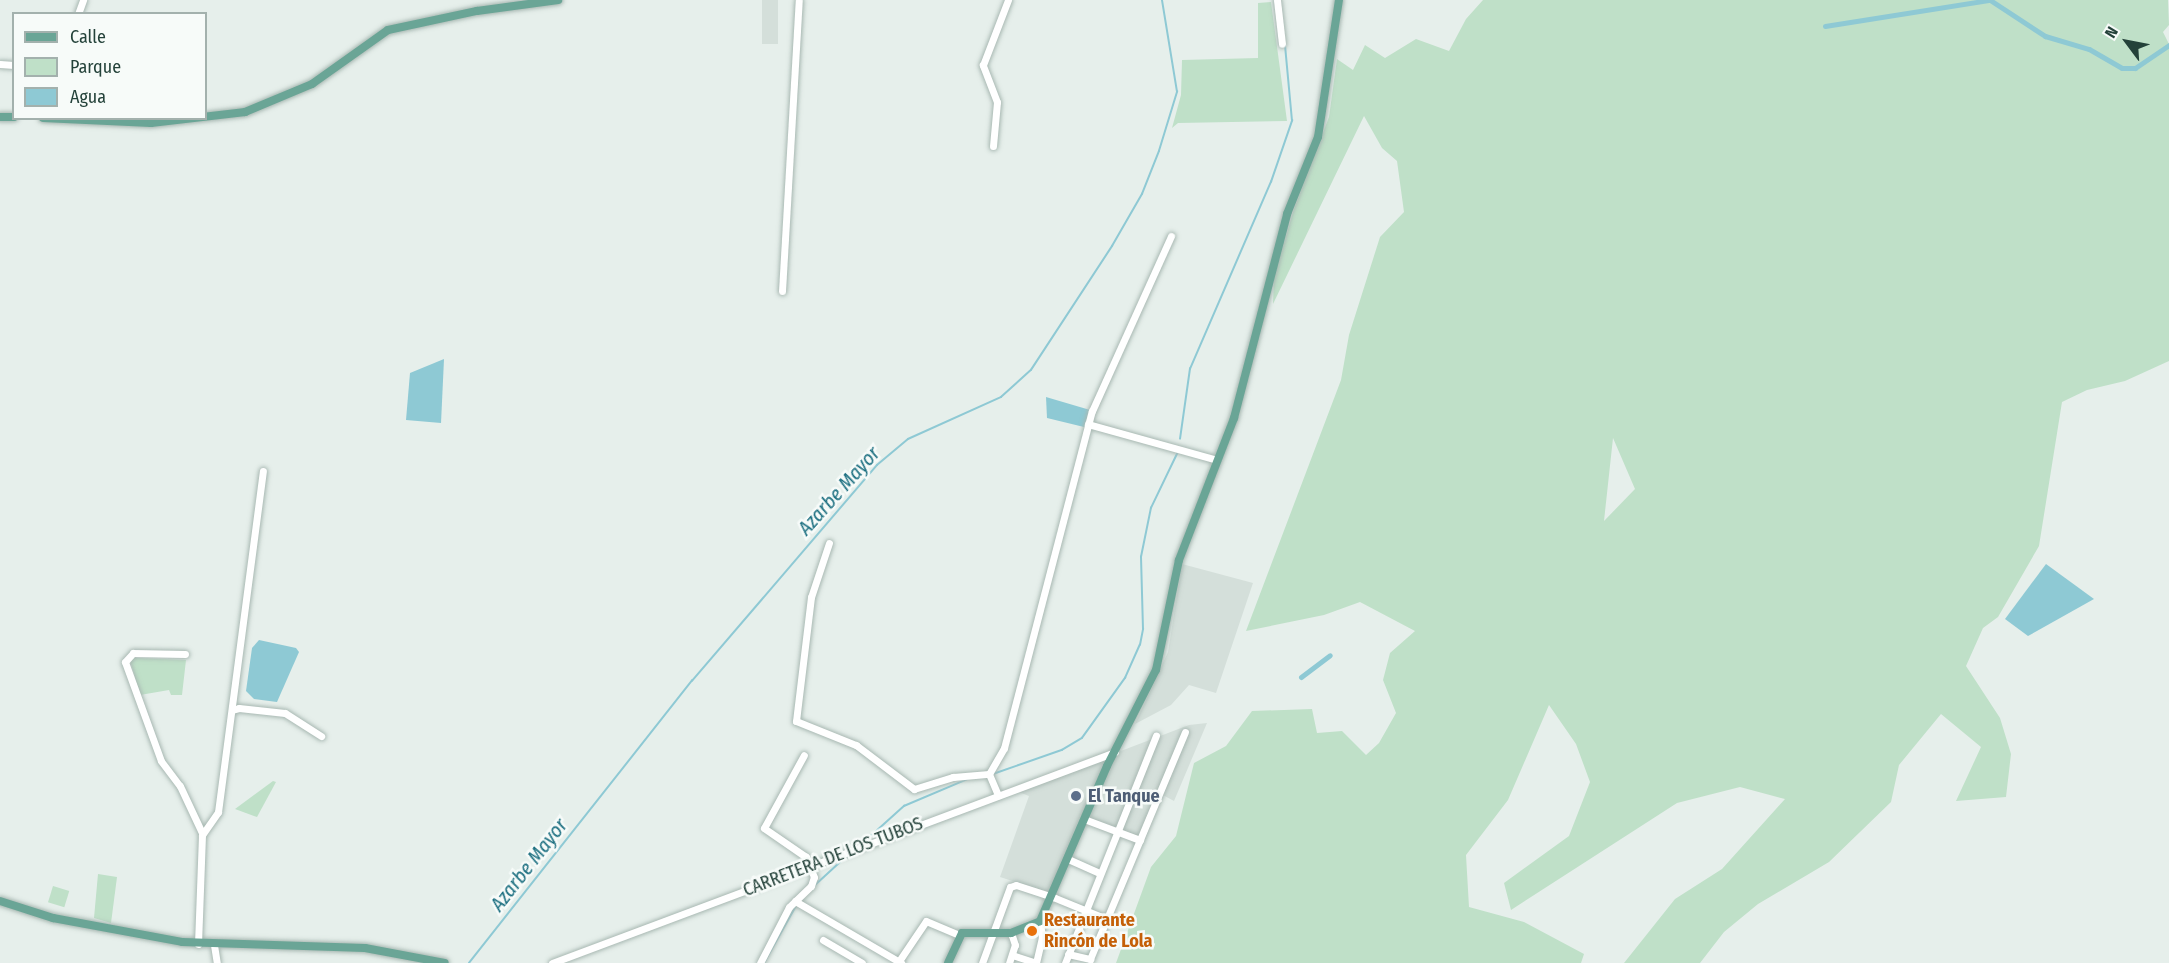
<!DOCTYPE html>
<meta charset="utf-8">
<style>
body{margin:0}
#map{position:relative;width:2169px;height:963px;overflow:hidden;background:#e6efeb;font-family:"Fira Sans Condensed",sans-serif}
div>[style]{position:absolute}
.built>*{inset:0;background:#d4dfda;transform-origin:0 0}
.green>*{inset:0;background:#bfe0c8;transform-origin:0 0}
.water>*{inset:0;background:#8ec9d4}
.stream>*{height:1.5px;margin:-0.75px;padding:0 0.75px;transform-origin:0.75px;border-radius:0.75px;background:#8ec9d4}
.canal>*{height:5px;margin:-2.5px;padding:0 2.5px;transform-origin:2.5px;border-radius:2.5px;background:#8ec9d4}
.roads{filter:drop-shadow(0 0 2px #a8b8b2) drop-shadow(0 0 2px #a8b8b2)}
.minor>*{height:7px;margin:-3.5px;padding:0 3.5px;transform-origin:3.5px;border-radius:3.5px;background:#fff}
.major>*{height:8px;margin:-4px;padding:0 4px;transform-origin:4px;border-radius:4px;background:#6aa596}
.dots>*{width:16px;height:16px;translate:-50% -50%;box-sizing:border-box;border:3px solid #f7fbf9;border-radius:50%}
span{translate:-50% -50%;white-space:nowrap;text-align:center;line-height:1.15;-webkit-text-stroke:5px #f7fbf9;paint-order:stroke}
.service-label{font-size:18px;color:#4e5e75;font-weight:700}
.left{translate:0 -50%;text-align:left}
.street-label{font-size:18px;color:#24423a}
.food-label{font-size:18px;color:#c56008;font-weight:700}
.water-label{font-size:20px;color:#1c6f80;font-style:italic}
.legend{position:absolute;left:12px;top:12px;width:195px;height:108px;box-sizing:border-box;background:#f7fbf9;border:2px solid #a3b1ad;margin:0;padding:8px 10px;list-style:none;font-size:18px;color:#24423a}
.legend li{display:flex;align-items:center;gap:12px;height:30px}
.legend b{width:30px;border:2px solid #a3b1ad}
.north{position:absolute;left:2097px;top:12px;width:60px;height:60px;-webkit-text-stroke:4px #f7fbf9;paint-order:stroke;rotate:302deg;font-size:16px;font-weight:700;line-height:24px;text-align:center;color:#24423a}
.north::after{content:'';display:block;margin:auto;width:21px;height:27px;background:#24423a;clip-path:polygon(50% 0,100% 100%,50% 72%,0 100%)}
</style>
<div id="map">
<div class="built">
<i style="left:762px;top:0;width:16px;height:44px"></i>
<i style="clip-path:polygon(1182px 564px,1253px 583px,1216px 693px,1189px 685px,1171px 705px,1135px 724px,1168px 652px)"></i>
<i style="clip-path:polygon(1207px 723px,1174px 801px,1163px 795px,1145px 839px,1081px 815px,1048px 892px,1000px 877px,1029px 796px,1016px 791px,1189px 725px)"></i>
</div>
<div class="green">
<i style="clip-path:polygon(evenodd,1483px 0,2168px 0,2169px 25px,2163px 32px,2169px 44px,2169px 361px,2125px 381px,2087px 390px,2062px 402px,2039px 546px,1998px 617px,1983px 628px,1966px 666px,2000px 718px,2011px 754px,2006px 797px,1956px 801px,1981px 747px,1941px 714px,1899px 765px,1891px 802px,1829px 862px,1758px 904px,1724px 932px,1700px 963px,1624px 963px,1675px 899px,1722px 869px,1785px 799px,1740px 787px,1677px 803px,1511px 910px,1504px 883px,1569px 836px,1590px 782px,1576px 744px,1549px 705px,1508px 800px,1466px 855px,1469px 907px,1524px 922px,1584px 954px,1581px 963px,1116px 963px,1151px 867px,1176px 836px,1194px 763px,1226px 746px,1252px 711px,1312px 709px,1317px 733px,1342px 731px,1366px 755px,1379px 743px,1396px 713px,1383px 680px,1390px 653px,1415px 631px,1360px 602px,1324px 615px,1246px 631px,1341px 380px,1349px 335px,1380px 237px,1404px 212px,1397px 161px,1382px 148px,1364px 116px,1273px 304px,1274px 277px,1294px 209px,1329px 117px,1337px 59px,1353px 70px,1365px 45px,1385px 58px,1416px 39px,1449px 51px,1466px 19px,1483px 0,1613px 438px,1635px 489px,1604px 521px,1613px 438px)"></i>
<i style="clip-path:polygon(1271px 2px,1287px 121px,1178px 123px,1172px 128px,1181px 95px,1182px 60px,1258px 58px,1258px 3px)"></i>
<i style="clip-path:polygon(135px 658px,186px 660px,182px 695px,171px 695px,169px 690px,140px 695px,130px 660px)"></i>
<i style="clip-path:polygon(273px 781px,276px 782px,257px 817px,235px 809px)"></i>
<i style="clip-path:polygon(98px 874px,117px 877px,111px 923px,94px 918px)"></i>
<i style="left:53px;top:886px;width:17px;height:17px;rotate:17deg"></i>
</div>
<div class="water">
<i style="clip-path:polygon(444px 359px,441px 423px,406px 420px,410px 373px)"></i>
<i style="clip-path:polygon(1046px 397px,1090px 410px,1084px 427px,1047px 418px)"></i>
<i style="clip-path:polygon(2046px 564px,2094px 599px,2028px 636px,2005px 619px)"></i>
<i style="clip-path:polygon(259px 640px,296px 648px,299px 652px,277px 702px,254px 699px,246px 691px,252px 648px)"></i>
</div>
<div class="stream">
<i style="left:1180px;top:439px;width:71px;rotate:-81.9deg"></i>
<i style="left:1190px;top:369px;width:204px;rotate:-66.6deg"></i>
<i style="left:1271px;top:182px;width:65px;rotate:-71deg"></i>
<i style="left:1292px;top:121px;width:76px;rotate:-95.3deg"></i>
<i style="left:993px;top:774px;width:73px;rotate:-19.2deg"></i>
<i style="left:1062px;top:750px;width:23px;rotate:-31deg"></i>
<i style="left:1082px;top:738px;width:74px;rotate:-54.4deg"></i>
<i style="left:1125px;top:678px;width:36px;rotate:-66deg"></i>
<i style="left:1140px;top:645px;width:16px;rotate:-79deg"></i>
<i style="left:1143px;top:629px;width:72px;rotate:-91.6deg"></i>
<i style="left:1141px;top:557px;width:50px;rotate:-78.5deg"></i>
<i style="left:1151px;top:508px;width:62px;rotate:-64.3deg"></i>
<i style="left:864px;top:842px;width:54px;rotate:-42deg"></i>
<i style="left:904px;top:806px;width:69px;rotate:-22.9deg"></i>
<i style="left:814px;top:886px;width:46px;rotate:-42.4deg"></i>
<i style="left:469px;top:963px;width:360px;rotate:-51.7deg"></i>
<i style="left:692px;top:681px;width:284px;rotate:-49.4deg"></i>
<i style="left:877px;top:465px;width:40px;rotate:-40deg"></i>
<i style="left:908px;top:439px;width:102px;rotate:-24.3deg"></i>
<i style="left:1001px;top:397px;width:40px;rotate:-42deg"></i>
<i style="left:1031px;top:370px;width:148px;rotate:-56.8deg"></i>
<i style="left:1112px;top:246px;width:60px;rotate:-60deg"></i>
<i style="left:1142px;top:194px;width:46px;rotate:-68.4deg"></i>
<i style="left:1159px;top:151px;width:62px;rotate:-73deg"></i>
<i style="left:1177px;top:92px;width:93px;rotate:-99.3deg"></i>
<i style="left:764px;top:963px;width:65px;rotate:-60.7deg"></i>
</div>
<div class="canal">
<i style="left:1825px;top:26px;width:167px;rotate:-9deg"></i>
<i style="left:1990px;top:0;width:66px;rotate:33.2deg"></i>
<i style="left:2045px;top:36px;width:46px;rotate:16.5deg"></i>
<i style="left:2089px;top:49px;width:38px;rotate:30deg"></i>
<i style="left:2122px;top:68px;width:13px"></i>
<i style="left:2135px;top:68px;width:41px;rotate:-34.1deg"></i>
<i style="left:1301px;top:677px;width:36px;rotate:-37deg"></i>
</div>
<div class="roads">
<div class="minor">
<i style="left:1277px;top:0;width:44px;rotate:83.5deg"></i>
<i style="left:78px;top:14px;width:15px;rotate:-70deg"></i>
<i style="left:0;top:64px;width:14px;rotate:4deg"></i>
<i style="left:993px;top:146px;width:44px;rotate:-84.8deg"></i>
<i style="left:997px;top:102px;width:40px;rotate:-111deg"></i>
<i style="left:983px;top:65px;width:70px;rotate:-69deg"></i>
<i style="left:782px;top:291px;width:291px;rotate:-86.7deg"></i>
<i style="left:1088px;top:424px;width:134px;rotate:15.6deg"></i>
<i style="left:829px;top:543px;width:57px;rotate:108.4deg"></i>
<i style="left:811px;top:597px;width:125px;rotate:96.9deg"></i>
<i style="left:796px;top:721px;width:65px;rotate:21.8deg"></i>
<i style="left:856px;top:745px;width:73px;rotate:37.2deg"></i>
<i style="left:914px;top:789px;width:41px;rotate:-17.1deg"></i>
<i style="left:953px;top:777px;width:36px;rotate:-5deg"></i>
<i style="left:989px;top:774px;width:23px;rotate:67deg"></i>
<i style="left:185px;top:654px;width:52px;rotate:-178.9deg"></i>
<i style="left:133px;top:653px;width:12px;rotate:132deg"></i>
<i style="left:125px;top:662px;width:105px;rotate:70deg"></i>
<i style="left:161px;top:761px;width:31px;rotate:53deg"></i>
<i style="left:180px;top:786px;width:52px;rotate:64.9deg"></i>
<i style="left:232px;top:710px;width:7px;rotate:-16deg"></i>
<i style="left:239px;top:708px;width:46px;rotate:6.2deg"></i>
<i style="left:285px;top:713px;width:43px;rotate:32.6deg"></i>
<i style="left:989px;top:774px;width:30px;rotate:-60deg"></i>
<i style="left:1004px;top:748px;width:348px;rotate:-75.4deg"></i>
<i style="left:1092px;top:411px;width:192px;rotate:-65.7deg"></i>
<i style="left:1084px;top:819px;width:60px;rotate:20.6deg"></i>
<i style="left:1068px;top:859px;width:35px;rotate:24deg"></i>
<i style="left:795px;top:901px;width:123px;rotate:30.3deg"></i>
<i style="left:823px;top:940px;width:45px;rotate:30.5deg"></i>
<i style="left:198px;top:944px;width:109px;rotate:-87.9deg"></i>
<i style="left:202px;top:835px;width:28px;rotate:-55deg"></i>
<i style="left:218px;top:812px;width:344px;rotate:-82.5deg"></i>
<i style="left:214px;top:945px;width:18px;rotate:81deg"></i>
<i style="left:1068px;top:954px;width:23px;rotate:13deg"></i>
<i style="left:1090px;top:959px;width:246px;rotate:-67.3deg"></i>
<i style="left:1012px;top:955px;width:25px;rotate:18deg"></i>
<i style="left:899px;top:961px;width:48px;rotate:-56deg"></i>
<i style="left:926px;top:921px;width:36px;rotate:23deg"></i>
<i style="left:552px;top:963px;width:601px;rotate:-20.54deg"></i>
<i style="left:760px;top:963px;width:63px;rotate:-62.6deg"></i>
<i style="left:789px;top:907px;width:30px;rotate:-44deg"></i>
<i style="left:811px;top:886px;width:9px;rotate:-72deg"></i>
<i style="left:814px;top:877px;width:22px;rotate:-112deg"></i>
<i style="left:806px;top:857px;width:51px;rotate:-145.4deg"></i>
<i style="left:764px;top:828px;width:83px;rotate:-61.3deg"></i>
<i style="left:982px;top:963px;width:81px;rotate:-69.8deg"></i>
<i style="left:1010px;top:887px;width:6px;rotate:-18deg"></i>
<i style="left:1016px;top:885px;width:39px;rotate:18deg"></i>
<i style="left:1053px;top:897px;width:58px;rotate:22.2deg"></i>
<i style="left:1009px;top:963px;width:19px;rotate:-72deg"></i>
<i style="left:1015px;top:945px;width:13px;rotate:-108deg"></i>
<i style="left:1036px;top:963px;width:26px;rotate:-77deg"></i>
<i style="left:1042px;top:938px;width:17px;rotate:-97deg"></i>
<i style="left:1065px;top:963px;width:245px;rotate:-68.2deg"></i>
</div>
<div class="major">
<i style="left:0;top:117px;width:14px"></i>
<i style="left:43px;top:118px;width:108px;rotate:2.7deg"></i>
<i style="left:151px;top:123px;width:95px;rotate:-6.7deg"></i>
<i style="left:245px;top:112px;width:73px;rotate:-22.7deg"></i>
<i style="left:312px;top:84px;width:93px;rotate:-35.4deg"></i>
<i style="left:388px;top:30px;width:91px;rotate:-12.1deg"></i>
<i style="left:477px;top:11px;width:82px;rotate:-7.7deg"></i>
<i style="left:0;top:901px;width:56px;rotate:17.8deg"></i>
<i style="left:53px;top:918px;width:131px;rotate:10.5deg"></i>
<i style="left:182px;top:942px;width:183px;rotate:1.9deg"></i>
<i style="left:365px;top:948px;width:81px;rotate:10.6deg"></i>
<i style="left:948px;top:963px;width:33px;rotate:-65deg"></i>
<i style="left:962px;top:933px;width:49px"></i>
<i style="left:1011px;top:933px;width:31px;rotate:-22deg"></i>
<i style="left:1040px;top:921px;width:169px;rotate:-66.6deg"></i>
<i style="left:1107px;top:766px;width:108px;rotate:-63deg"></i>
<i style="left:1156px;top:670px;width:112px;rotate:-78.2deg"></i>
<i style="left:1179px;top:560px;width:152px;rotate:-68.8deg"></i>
<i style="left:1234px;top:418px;width:211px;rotate:-75.4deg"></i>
<i style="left:1287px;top:214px;width:83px;rotate:-68.1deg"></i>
<i style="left:1318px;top:137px;width:139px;rotate:-81.3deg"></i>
</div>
</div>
<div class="dots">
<i style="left:1076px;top:796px;background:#5c6f8a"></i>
<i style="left:1032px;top:931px;background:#e8710a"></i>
</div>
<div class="service-label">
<span class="left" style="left:1088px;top:796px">El Tanque</span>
</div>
<div class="street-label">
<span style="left:833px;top:857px;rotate:-21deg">CARRETERA DE LOS TUBOS</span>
</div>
<div class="food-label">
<span class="left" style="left:1044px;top:931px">Restaurante<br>Rincón de Lola</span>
</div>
<div class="water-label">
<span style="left:839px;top:491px;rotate:-48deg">Azarbe Mayor</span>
<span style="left:529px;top:865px;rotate:-52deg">Azarbe Mayor</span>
</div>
<ul class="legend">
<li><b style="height:8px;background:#6aa596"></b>Calle</li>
<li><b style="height:16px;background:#bfe0c8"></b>Parque</li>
<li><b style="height:16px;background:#8ec9d4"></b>Agua</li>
</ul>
<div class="north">N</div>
</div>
